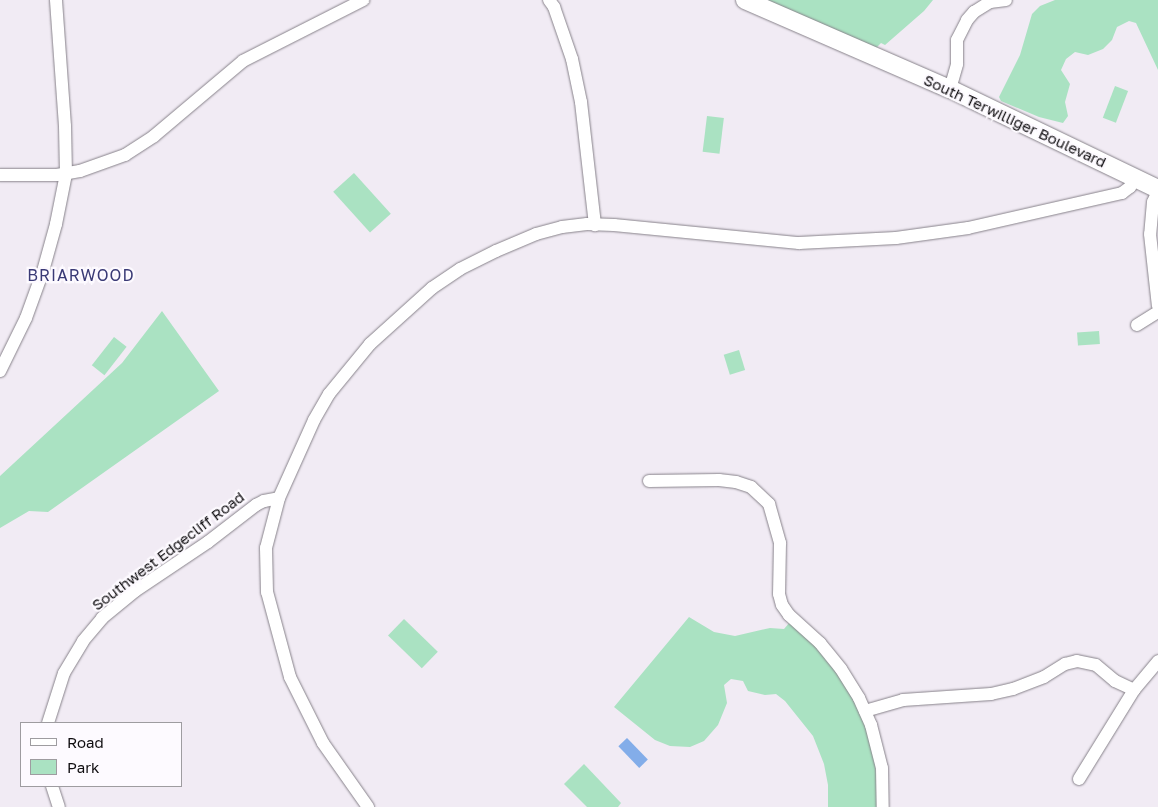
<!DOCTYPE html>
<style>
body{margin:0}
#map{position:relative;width:1158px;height:807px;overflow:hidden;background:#f1ebf4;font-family:"Golos Text",sans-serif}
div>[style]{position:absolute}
.green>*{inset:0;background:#aae2c2;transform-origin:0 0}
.water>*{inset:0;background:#83ade9;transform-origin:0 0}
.roads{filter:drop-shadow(0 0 1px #87828a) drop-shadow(0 0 1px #87828a)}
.minor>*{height:12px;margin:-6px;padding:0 6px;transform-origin:6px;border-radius:6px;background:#fff}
.secondary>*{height:18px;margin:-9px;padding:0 9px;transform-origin:9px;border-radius:9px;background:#fff}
span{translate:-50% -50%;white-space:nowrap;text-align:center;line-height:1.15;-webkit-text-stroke:4.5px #fdfaff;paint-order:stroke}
.street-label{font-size:15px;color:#100e11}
.neighbourhood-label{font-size:16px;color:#3a3a76;letter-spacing:1px}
.legend{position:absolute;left:20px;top:722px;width:162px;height:65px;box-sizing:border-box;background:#fdfaff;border:1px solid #9e9ca0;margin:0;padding:6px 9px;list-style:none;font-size:15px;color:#100e11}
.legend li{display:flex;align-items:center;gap:10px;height:25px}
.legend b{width:25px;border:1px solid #9e9ca0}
</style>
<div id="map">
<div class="green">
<i style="clip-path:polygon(766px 0,933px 0,924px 11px,885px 45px,881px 43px,876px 48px)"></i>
<i style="clip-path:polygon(1055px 0,1158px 0,1158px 70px,1136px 23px,1129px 21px,1117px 27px,1112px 40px,1103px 49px,1088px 55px,1075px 52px,1066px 59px,1061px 70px,1070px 84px,1065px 102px,1068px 116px,1063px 123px,1039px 117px,1001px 101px,999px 97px,1020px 55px,1032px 14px,1040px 6px)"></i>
<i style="left:1115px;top:86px;width:14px;height:34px;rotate:21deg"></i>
<i style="left:707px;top:116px;width:17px;height:36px;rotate:7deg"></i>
<i style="left:354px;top:173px;width:55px;height:28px;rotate:48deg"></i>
<i style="clip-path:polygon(162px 311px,219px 391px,48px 512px,29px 511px,0 528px,0 476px,122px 363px)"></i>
<i style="left:1099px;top:331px;width:13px;height:22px;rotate:86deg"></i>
<i style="left:114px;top:337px;width:16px;height:36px;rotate:38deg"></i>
<i style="left:739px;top:350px;width:21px;height:16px;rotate:73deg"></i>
<i style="clip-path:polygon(689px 617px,714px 632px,735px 636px,770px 628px,784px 629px,790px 622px,809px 639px,835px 669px,863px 716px,875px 760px,878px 807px,828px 807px,828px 785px,824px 764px,813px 736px,785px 701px,776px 694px,765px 695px,748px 691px,743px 681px,731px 679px,724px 685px,727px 703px,718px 725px,704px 741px,690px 747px,670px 746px,655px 740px,614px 707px)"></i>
<i style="left:404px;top:619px;width:47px;height:23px;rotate:44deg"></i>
<i style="clip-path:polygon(584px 764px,621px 803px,618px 807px,587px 807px,564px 784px)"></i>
</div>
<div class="water">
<i style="left:627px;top:738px;width:30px;height:12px;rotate:46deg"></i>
</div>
<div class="roads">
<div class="minor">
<i style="left:549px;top:0;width:9px;rotate:54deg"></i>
<i style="left:554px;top:7px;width:55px;rotate:70.9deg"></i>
<i style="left:572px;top:59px;width:44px;rotate:78.2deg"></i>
<i style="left:581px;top:102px;width:124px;rotate:83.5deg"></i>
<i style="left:950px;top:89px;width:26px;rotate:-74deg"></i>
<i style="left:957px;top:64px;width:24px;rotate:-90deg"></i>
<i style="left:957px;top:40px;width:22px;rotate:-63deg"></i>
<i style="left:967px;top:20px;width:11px;rotate:-49deg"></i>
<i style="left:974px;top:12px;width:19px;rotate:-32deg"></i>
<i style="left:990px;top:2px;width:16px;rotate:-7deg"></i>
<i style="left:0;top:175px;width:57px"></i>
<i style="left:57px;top:175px;width:23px;rotate:-10deg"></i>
<i style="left:80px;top:171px;width:48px;rotate:-19.6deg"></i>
<i style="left:125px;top:155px;width:35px;rotate:-33deg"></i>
<i style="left:154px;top:136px;width:116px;rotate:-40.1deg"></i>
<i style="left:243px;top:61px;width:135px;rotate:-26.9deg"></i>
<i style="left:1158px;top:191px;width:12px;rotate:114deg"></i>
<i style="left:1153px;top:202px;width:32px;rotate:95deg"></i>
<i style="left:1150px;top:234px;width:72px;rotate:83.7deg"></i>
<i style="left:1137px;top:325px;width:25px;rotate:-32deg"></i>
<i style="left:0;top:371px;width:59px;rotate:-63.9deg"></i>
<i style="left:26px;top:318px;width:50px;rotate:-70.1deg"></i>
<i style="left:43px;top:271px;width:49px;rotate:-74.5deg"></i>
<i style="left:56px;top:224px;width:51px;rotate:-78.7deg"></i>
<i style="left:66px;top:174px;width:48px;rotate:-91.2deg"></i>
<i style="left:65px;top:126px;width:126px;rotate:-94.1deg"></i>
<i style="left:649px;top:481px;width:70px;rotate:-0.8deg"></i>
<i style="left:719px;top:480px;width:17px;rotate:7deg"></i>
<i style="left:736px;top:482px;width:16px;rotate:18deg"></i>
<i style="left:751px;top:487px;width:25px;rotate:43deg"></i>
<i style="left:769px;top:504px;width:41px;rotate:74.2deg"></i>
<i style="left:780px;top:543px;width:51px;rotate:91.1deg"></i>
<i style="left:779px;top:594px;width:11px;rotate:75deg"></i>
<i style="left:782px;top:605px;width:12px;rotate:55deg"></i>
<i style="left:789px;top:615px;width:42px;rotate:42.1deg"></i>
<i style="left:820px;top:643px;width:33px;rotate:51deg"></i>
<i style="left:841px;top:669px;width:34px;rotate:58deg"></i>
<i style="left:859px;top:698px;width:30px;rotate:66deg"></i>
<i style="left:871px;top:725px;width:44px;rotate:75.7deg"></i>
<i style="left:882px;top:768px;width:39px;rotate:89deg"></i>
<i style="left:865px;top:711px;width:40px;rotate:-16deg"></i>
<i style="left:903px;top:700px;width:88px;rotate:-3.9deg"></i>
<i style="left:991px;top:694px;width:23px;rotate:-13deg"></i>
<i style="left:1013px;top:689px;width:33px;rotate:-21deg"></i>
<i style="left:1044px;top:677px;width:25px;rotate:-32deg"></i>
<i style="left:1065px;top:664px;width:12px;rotate:-14deg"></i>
<i style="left:1077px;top:661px;width:19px;rotate:12deg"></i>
<i style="left:1096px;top:665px;width:25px;rotate:40deg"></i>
<i style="left:1115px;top:681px;width:21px;rotate:25deg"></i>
<i style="left:48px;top:723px;width:52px;rotate:-72.3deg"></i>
<i style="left:64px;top:673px;width:37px;rotate:-59deg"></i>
<i style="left:83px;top:641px;width:30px;rotate:-50deg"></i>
<i style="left:102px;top:618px;width:43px;rotate:-39.3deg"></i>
<i style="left:135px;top:591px;width:88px;rotate:-33.9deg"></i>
<i style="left:208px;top:542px;width:61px;rotate:-37.6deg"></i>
<i style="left:256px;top:505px;width:9px;rotate:-27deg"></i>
<i style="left:264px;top:501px;width:15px;rotate:-11deg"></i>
<i style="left:1079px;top:779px;width:105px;rotate:-58.3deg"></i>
<i style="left:1134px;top:690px;width:38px;rotate:-50deg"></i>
<i style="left:52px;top:786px;width:22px;rotate:72deg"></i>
<i style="left:368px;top:807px;width:78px;rotate:-125.1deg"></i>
<i style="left:323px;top:743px;width:74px;rotate:-116.6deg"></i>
<i style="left:290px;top:677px;width:88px;rotate:-105.1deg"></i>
<i style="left:267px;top:592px;width:44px;rotate:-91.3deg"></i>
<i style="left:266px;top:548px;width:52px;rotate:-75.4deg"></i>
<i style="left:279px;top:498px;width:85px;rotate:-65.8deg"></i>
<i style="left:314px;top:420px;width:30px;rotate:-60deg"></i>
<i style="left:329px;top:394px;width:65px;rotate:-50.6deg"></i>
<i style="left:370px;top:344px;width:84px;rotate:-42.1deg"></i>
<i style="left:432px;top:288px;width:34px;rotate:-34deg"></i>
<i style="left:460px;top:269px;width:40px;rotate:-26.6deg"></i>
<i style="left:496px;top:251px;width:43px;rotate:-23deg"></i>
<i style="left:536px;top:234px;width:27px;rotate:-15deg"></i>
<i style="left:562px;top:227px;width:25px;rotate:-7deg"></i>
<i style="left:587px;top:224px;width:27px;rotate:2deg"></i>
<i style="left:614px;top:225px;width:186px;rotate:5.6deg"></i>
<i style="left:799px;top:243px;width:97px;rotate:-3deg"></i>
<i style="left:896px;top:238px;width:73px;rotate:-7.9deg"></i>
<i style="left:968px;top:228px;width:158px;rotate:-12.8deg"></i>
<i style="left:1122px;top:193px;width:10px;rotate:-37deg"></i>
<i style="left:1130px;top:187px;width:10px;rotate:-61deg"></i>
</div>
<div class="secondary">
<i style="left:745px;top:0;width:223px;rotate:23.5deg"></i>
<i style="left:950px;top:89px;width:231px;rotate:25.7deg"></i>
</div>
</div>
<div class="street-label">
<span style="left:1015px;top:121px;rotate:25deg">South Terwilliger Boulevard</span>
<span style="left:168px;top:551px;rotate:-37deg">Southwest Edgecliff Road</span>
</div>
<div class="neighbourhood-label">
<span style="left:81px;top:275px">BRIARWOOD</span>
</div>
<ul class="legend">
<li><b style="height:6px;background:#fff"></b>Road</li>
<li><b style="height:14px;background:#aae2c2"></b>Park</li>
</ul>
</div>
